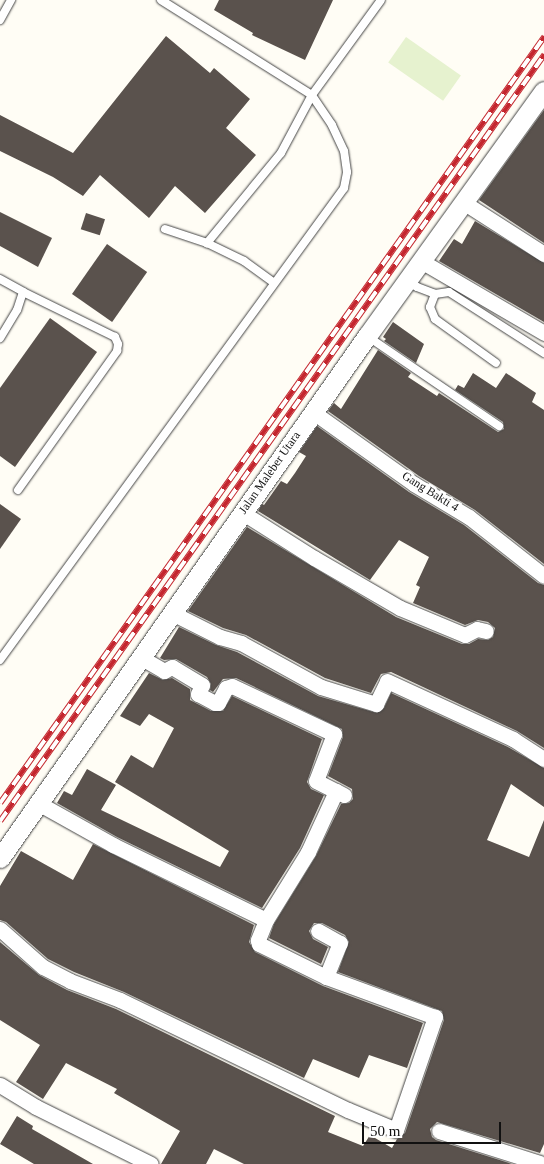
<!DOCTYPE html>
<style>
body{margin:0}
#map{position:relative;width:544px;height:1164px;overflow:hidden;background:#fffdf5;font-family:Georgia,serif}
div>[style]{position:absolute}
.pitch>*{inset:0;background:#e6f2cf;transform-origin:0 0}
.building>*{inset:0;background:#5a524d;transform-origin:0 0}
.roads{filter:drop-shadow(0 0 1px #444) drop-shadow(0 0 1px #444)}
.service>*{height:8px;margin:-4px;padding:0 4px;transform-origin:4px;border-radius:4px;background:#fff}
.minor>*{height:15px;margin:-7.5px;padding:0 7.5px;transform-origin:7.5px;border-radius:7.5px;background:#fff}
.tertiary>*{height:19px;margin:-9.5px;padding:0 9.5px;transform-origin:9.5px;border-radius:9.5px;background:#fff}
.rail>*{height:5.5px;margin-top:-2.75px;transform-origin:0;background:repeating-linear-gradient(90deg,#fff 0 11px,#c4262e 0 22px);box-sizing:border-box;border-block:1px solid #c4262e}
span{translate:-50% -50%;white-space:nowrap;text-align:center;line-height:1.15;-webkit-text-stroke:5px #fff;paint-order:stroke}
.street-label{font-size:12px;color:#111}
.scale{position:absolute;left:362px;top:1122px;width:139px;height:22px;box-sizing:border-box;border:2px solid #111;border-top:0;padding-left:6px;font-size:15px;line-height:18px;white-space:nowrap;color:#111;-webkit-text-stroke:4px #fff;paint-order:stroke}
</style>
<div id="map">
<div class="pitch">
<i style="left:406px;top:37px;width:67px;height:31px;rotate:35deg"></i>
</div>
<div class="building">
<i style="clip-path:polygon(219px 0,333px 0,305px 60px,252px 35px,253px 33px,214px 10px)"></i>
<i style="clip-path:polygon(166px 36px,210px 73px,214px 68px,250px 99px,226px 128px,256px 155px,205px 213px,175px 186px,149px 218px,100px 175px,83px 196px,53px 177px,0 151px,0 115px,73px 153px)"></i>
<i style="clip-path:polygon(544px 110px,544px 243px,479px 200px)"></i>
<i style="clip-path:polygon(0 212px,52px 238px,38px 267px,0 246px)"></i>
<i style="left:86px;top:213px;width:20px;height:17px;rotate:18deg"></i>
<i style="clip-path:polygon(475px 221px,544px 263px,544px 322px,439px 261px,454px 239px,462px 244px)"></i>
<i style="left:107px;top:244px;width:49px;height:61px;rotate:35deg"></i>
<i style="clip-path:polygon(50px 318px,97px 352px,15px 467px,0 456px,0 388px)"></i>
<i style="clip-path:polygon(393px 322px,424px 344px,416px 363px,384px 341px,386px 339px,383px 337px)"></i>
<i style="clip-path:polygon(378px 350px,411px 373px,408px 377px,437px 396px,439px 393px,498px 432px,504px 429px,503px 422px,455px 390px,458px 385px,464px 388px,473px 373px,496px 388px,506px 373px,536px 393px,532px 402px,544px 410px,544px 564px,475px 510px,419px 476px,328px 411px,334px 403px,341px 409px)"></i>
<i style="clip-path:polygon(317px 426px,409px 492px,464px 525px,538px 583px,544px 585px,544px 748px,517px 731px,391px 672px,381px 674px,371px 693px,325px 678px,246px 635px,223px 628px,188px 611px,247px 527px,396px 617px,462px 644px,469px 644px,478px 639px,488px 640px,493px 637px,495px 628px,488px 622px,478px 620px,465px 625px,413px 603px,420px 587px,416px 585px,429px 557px,399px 540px,370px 580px,258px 511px,262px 504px,264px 505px,281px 481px,287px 484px,295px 473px,306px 456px,299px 452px)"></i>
<i style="clip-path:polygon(0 504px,21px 519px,0 549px)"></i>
<i style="clip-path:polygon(179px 627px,216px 645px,237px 652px,318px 696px,377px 713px,384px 708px,391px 693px,508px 747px,544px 768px,544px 807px,511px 784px,487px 840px,529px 857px,544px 820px,544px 1144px,540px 1153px,437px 1122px,430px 1129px,432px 1137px,436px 1140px,512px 1164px,244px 1164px,214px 1149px,206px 1164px,161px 1164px,180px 1131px,114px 1093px,117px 1089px,66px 1063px,43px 1099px,16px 1082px,40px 1045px,0 1020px,0 942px,39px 975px,67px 990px,116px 1009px,335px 1116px,328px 1132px,363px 1146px,370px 1135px,392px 1148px,397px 1139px,405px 1133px,444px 1020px,442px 1011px,338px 972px,349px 942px,345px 935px,322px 923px,314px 923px,309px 931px,313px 939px,328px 947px,321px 964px,269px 938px,274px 924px,316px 856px,341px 804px,349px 803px,353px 799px,352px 789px,328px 776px,343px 737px,342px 729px,236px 678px,223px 679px,213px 692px,210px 690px,211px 684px,207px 677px,176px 659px,164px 660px,160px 658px)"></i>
<i style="clip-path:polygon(149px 673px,163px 680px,172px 678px,190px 689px,190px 700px,211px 711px,223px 711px,232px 696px,322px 739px,307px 782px,311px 789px,324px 795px,300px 848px,262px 908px,117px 837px,57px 803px,64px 791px,72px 795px,87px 769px,116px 785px,101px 810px,220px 867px,229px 851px,115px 782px,131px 755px,153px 768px,174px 728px,149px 714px,140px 726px,120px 716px)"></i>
<i style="clip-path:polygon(93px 844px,254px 925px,249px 942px,255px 952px,323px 986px,423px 1023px,407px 1068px,369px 1055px,359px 1078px,313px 1059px,304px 1078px,124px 992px,74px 972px,48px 959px,6px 922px,0 920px,0 886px,21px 851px,73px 880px)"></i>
<i style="clip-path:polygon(17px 1116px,33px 1126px,32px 1129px,93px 1164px,34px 1164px,0 1144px)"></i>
</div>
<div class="roads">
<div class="service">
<i style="left:161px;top:0;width:178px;rotate:32.2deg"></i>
<i style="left:312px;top:95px;width:117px;rotate:-54deg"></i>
<i style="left:0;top:20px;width:23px;rotate:-61deg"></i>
<i style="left:165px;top:229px;width:44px;rotate:18.4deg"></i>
<i style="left:207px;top:243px;width:41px;rotate:25.9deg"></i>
<i style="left:244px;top:261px;width:37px;rotate:36deg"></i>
<i style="left:0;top:279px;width:26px;rotate:29deg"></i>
<i style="left:23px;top:292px;width:19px;rotate:108deg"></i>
<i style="left:17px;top:310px;width:33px;rotate:121deg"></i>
<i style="left:407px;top:280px;width:12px;rotate:35deg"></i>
<i style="left:417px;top:287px;width:19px;rotate:21deg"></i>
<i style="left:435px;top:294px;width:14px;rotate:-8deg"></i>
<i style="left:449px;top:292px;width:113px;rotate:32.7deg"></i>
<i style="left:435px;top:294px;width:14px;rotate:111deg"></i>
<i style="left:430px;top:307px;width:13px;rotate:67deg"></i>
<i style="left:435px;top:319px;width:75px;rotate:35.8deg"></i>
<i style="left:367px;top:336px;width:160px;rotate:34.3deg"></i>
<i style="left:18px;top:490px;width:171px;rotate:-54.5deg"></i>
<i style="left:117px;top:351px;width:7px;rotate:-82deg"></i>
<i style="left:118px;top:344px;width:8px;rotate:-113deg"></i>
<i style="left:115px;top:337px;width:102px;rotate:-153.9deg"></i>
<i style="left:0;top:660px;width:584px;rotate:-53.91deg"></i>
<i style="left:344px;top:188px;width:16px;rotate:-79deg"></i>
<i style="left:347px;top:172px;width:21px;rotate:-98deg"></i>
<i style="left:344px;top:151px;width:29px;rotate:-115deg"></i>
<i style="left:332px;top:125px;width:36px;rotate:-124deg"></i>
<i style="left:312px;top:95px;width:66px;rotate:118.1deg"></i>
<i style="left:281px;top:153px;width:117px;rotate:129.4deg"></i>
</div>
<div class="minor">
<i style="left:463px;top:202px;width:96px;rotate:32.7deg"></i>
<i style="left:421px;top:261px;width:143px;rotate:30.3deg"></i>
<i style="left:313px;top:412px;width:124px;rotate:35.5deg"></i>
<i style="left:414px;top:484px;width:64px;rotate:31deg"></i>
<i style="left:469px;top:517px;width:95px;rotate:38.2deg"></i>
<i style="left:243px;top:513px;width:84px;rotate:32.4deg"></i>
<i style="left:314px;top:558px;width:99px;rotate:30.2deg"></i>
<i style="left:400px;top:608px;width:70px;rotate:22.6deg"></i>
<i style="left:465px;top:635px;width:13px;rotate:-27deg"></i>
<i style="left:477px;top:629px;width:9px;rotate:13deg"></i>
<i style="left:172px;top:613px;width:54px;rotate:26.6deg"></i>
<i style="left:220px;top:637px;width:22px;rotate:16deg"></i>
<i style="left:241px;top:643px;width:91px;rotate:28.8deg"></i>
<i style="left:321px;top:687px;width:58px;rotate:17.2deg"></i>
<i style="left:376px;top:704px;width:25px;rotate:-64deg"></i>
<i style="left:387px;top:681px;width:139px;rotate:24.7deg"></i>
<i style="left:513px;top:739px;width:37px;rotate:33deg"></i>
<i style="left:140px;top:657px;width:28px;rotate:30deg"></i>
<i style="left:164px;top:671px;width:9px;rotate:-27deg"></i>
<i style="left:172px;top:667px;width:35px;rotate:31deg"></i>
<i style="left:202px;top:685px;width:10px;rotate:114deg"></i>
<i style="left:198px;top:694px;width:19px;rotate:28deg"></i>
<i style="left:215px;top:703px;width:3px"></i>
<i style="left:218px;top:703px;width:17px;rotate:-62deg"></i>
<i style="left:226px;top:688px;width:6px;rotate:-18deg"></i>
<i style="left:232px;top:686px;width:113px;rotate:25.2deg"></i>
<i style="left:334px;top:734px;width:50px;rotate:111deg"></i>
<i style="left:316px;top:781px;width:22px;rotate:27deg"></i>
<i style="left:38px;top:803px;width:86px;rotate:29.2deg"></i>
<i style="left:113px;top:845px;width:170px;rotate:26.1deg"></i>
<i style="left:266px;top:920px;width:22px;rotate:112deg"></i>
<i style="left:258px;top:940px;width:4px;rotate:76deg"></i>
<i style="left:259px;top:944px;width:75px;rotate:26.2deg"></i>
<i style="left:266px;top:920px;width:80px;rotate:-58.3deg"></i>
<i style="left:308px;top:852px;width:67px;rotate:-65.3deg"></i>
<i style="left:336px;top:791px;width:9px;rotate:27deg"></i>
<i style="left:0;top:929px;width:57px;rotate:41.5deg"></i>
<i style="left:43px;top:967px;width:30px;rotate:27deg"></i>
<i style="left:70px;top:981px;width:53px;rotate:20.8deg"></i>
<i style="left:120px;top:1000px;width:253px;rotate:25.8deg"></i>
<i style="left:348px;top:1110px;width:52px;rotate:22.6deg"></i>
<i style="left:396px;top:1130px;width:120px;rotate:-71deg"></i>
<i style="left:435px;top:1017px;width:116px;rotate:-159.8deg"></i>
<i style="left:326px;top:977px;width:37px;rotate:-68deg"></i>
<i style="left:340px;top:943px;width:25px;rotate:-151deg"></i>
<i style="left:0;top:1085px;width:42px;rotate:31.4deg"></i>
<i style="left:36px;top:1107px;width:128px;rotate:26.4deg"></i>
<i style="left:439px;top:1131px;width:106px;rotate:17.6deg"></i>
</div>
<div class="tertiary">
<i style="left:0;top:858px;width:638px;rotate:-54.89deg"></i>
<i style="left:367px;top:336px;width:302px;rotate:-54.2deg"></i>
</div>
</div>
<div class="rail">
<i style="left:0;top:803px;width:940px;rotate:-54.62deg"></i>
<i style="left:0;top:821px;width:940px;rotate:-54.62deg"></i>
</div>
<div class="street-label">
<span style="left:270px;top:473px;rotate:-55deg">Jalan Maleber Utara</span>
<span style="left:430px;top:492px;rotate:32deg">Gang Bakti 4</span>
</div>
<div class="scale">50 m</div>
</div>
